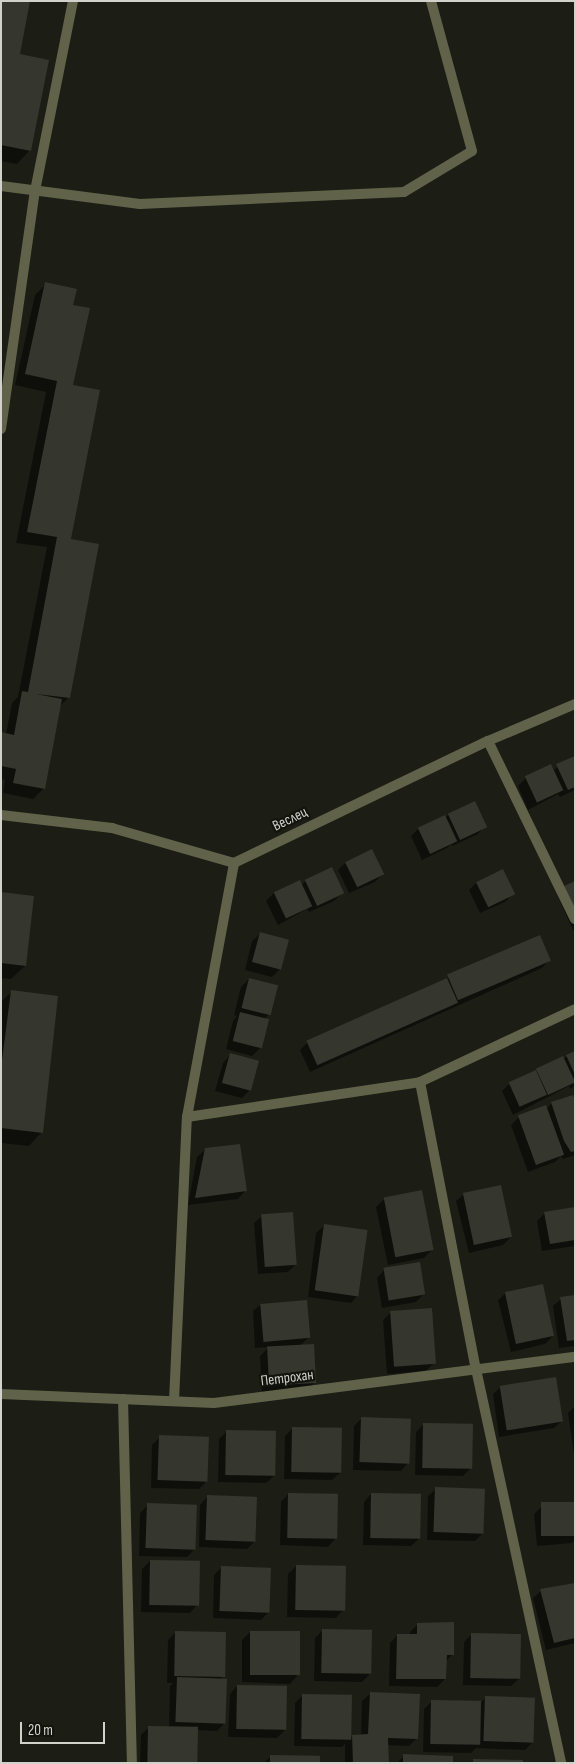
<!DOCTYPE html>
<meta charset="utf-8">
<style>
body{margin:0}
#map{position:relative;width:576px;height:1764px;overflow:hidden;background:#1c1d15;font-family:"Sofia Sans Condensed",sans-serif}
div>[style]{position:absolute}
.shadow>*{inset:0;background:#0007}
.building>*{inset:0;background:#35362d;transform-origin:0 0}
.service>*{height:10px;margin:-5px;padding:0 5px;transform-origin:5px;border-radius:5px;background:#60634a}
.minor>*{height:10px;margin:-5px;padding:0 5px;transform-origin:5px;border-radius:5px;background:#60634a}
span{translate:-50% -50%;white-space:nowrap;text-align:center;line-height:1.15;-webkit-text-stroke:4.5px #13140d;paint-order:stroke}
.street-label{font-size:15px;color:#d2d2cd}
.frame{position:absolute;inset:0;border:2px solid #d2d2cd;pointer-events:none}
.scale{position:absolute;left:20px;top:1722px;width:85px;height:22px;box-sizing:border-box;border:2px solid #d2d2cd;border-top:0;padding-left:6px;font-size:15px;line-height:18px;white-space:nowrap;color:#d2d2cd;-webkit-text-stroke:4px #13140d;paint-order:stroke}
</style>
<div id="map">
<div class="shadow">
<i style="clip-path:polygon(1px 1px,19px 55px,30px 150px,17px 164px,1px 161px)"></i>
<i style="clip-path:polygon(46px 284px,72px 306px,69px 697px,59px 707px,44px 788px,33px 799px,3px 793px,5px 780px,1px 779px,1px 734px,6px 734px,12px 703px,18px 697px,47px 547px,16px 543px,46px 392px,15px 385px,35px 295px)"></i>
<i style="clip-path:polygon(575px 757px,575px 790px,560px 797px,558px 794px,528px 810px,518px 786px,526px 778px,553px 770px)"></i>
<i style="clip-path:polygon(449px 814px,485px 826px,478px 834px,452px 846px,452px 844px,447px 848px,422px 860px,411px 836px,419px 828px,445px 818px)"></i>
<i style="clip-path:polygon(346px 862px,382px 874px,375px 882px,349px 893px,338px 870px)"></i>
<i style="clip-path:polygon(300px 881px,301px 885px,306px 881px,342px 893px,334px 901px,309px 912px,307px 909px,278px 925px,266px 901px,274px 893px)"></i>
<i style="clip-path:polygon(477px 882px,513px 894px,505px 902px,480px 913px,469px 890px)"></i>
<i style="clip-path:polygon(575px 882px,575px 934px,557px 895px,564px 887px)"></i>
<i style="clip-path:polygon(1px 893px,25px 966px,11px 979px,1px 978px)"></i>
<i style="clip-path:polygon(260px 934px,287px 941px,280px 969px,272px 977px,245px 970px,252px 941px)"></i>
<i style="clip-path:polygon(539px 936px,549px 960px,542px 968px,310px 1072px,300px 1050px,308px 1042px)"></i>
<i style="clip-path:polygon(249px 979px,276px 986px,268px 1015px,264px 1019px,260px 1048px,252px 1056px,226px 1049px,233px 1021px,237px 1016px,234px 1015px,241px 987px)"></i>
<i style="clip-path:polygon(11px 992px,42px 1132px,29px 1146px,1px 1143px,1px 1002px)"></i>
<i style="clip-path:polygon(575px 1053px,575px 1086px,570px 1089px,569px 1086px,513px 1115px,502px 1091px,510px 1083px)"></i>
<i style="clip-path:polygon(230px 1055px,250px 1090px,242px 1098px,215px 1091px,223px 1063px)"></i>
<i style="clip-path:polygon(552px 1103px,575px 1106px,575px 1155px,563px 1159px,561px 1156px,555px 1162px,528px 1172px,511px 1125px,519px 1117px,546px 1109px)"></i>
<i style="clip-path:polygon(205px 1150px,245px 1191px,238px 1199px,188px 1205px,197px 1157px)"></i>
<i style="clip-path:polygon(464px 1194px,511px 1237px,503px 1245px,469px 1253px,456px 1201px)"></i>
<i style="clip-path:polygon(384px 1199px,432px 1250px,424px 1258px,388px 1265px,376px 1207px)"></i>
<i style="clip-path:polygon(575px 1208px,575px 1246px,542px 1251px,537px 1221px,545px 1213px)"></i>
<i style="clip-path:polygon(262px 1216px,296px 1264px,288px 1272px,258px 1274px,254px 1223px)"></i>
<i style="clip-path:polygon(324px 1226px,358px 1295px,351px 1303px,308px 1297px,316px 1233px)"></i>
<i style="clip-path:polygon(384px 1270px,424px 1294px,416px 1302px,382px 1308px,377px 1278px)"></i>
<i style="clip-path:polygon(506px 1293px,553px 1336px,545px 1344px,511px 1352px,498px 1300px)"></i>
<i style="clip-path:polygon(575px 1296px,575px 1346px,559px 1348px,553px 1306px,561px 1299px)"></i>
<i style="clip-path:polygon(261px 1304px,308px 1338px,300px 1346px,315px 1382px,307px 1390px,262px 1392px,260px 1356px,269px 1347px,255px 1348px,253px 1311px)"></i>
<i style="clip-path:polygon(391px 1312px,434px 1363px,426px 1371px,387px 1374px,383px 1320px)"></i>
<i style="clip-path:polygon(501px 1387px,562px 1421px,554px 1428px,499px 1437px,493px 1394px)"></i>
<i style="clip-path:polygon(575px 1406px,575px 1455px,574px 1455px,568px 1413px)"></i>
<i style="clip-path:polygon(361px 1419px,408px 1463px,401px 1471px,353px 1470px,354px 1426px)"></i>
<i style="clip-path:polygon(424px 1424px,471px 1468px,463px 1476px,415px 1475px,416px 1432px)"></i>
<i style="clip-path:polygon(293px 1428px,340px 1473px,332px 1480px,284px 1479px,285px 1436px)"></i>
<i style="clip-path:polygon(227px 1431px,274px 1476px,266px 1483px,218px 1482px,219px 1439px)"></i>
<i style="clip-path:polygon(160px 1437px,207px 1481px,199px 1489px,151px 1488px,152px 1445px)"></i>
<i style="clip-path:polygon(436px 1489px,483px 1533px,475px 1541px,427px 1540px,428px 1496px)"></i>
<i style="clip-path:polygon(288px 1494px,335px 1539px,328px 1547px,280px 1545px,281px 1502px)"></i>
<i style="clip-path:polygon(371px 1494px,419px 1539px,411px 1546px,363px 1545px,364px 1502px)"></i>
<i style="clip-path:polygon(207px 1497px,255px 1541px,247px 1549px,199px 1547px,200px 1505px)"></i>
<i style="clip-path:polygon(575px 1503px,575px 1540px,572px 1543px,537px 1546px,534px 1514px,542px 1506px)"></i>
<i style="clip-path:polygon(148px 1505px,195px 1549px,187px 1557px,139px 1556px,140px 1513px)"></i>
<i style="clip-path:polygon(150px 1561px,197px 1605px,190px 1613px,141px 1612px,142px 1569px)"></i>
<i style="clip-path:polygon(296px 1566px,343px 1610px,336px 1618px,287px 1617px,288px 1574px)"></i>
<i style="clip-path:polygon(222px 1567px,269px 1612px,261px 1620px,213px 1618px,214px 1575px)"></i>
<i style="clip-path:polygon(575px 1584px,575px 1643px,546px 1650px,533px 1598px,541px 1591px)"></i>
<i style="clip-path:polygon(418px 1624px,453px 1654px,445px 1662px,445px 1679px,437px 1687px,389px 1686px,390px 1643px,398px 1635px,410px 1635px,410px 1632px)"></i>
<i style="clip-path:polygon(323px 1630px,370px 1674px,362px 1682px,314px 1681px,315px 1638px)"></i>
<i style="clip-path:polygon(176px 1632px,223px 1676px,220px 1680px,225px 1723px,217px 1731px,197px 1730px,196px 1763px,140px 1763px,141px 1735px,149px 1727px,169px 1728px,170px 1686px,173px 1683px,167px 1683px,168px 1640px)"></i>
<i style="clip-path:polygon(250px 1632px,297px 1676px,290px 1684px,242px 1682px,242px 1640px)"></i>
<i style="clip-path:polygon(472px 1634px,519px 1679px,511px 1686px,463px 1685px,464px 1642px)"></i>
<i style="clip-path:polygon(237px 1686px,285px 1730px,277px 1738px,228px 1737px,230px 1694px)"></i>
<i style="clip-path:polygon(370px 1694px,417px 1738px,409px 1746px,387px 1745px,388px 1763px,333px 1763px,345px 1763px,345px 1744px,342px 1747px,294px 1746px,295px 1703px,303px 1695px,350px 1739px,352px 1736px,361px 1736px,362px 1701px)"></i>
<i style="clip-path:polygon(486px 1698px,533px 1742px,525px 1750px,476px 1748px,471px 1753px,423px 1752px,424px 1709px,432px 1701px,481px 1702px)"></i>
<i style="clip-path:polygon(271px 1756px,319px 1763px,264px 1763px)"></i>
<i style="clip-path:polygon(404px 1756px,452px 1763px,397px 1763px)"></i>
</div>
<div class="building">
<i style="clip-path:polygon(1px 1px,30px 1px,20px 54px,49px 60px,31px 151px,1px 145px)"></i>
<i style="clip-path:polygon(45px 282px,77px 289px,73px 305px,90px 308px,73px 385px,100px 390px,71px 539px,99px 544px,70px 698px,36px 694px,62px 699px,45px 789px,13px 783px,16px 769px,1px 766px,1px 732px,14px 735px,22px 691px,28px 692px,57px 537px,27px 532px,57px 381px,25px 374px)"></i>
<i style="clip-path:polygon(575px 756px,575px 787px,568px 790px,556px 764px)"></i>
<i style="left:551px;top:764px;width:29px;height:29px;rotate:65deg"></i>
<i style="left:475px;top:801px;width:29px;height:30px;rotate:65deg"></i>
<i style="left:445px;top:815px;width:29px;height:30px;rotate:65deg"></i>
<i style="left:372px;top:849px;width:28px;height:30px;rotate:64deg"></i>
<i style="left:332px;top:867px;width:29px;height:30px;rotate:65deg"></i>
<i style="left:503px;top:869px;width:28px;height:30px;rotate:64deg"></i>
<i style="left:300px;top:880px;width:29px;height:29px;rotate:65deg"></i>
<i style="clip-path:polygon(575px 881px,575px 910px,564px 886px)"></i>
<i style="clip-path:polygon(1px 892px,34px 896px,26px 966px,1px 963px)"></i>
<i style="left:260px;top:932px;width:30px;height:31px;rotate:15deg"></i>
<i style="left:540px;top:935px;width:28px;height:101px;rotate:67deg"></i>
<i style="left:249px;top:978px;width:30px;height:31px;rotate:14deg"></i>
<i style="left:447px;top:978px;width:27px;height:154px;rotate:66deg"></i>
<i style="clip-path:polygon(11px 990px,58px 996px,43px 1133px,1px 1128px,1px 1068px)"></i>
<i style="left:240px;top:1012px;width:30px;height:30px;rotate:14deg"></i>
<i style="clip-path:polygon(575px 1051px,575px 1075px,566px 1055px)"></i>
<i style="left:230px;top:1053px;width:30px;height:31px;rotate:15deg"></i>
<i style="left:563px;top:1056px;width:29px;height:30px;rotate:65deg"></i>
<i style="left:536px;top:1070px;width:27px;height:30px;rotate:66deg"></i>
<i style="clip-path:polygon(573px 1095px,575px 1101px,575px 1151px,571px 1152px,564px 1141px,551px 1102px)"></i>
<i style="left:546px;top:1105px;width:53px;height:30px;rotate:70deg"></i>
<i style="clip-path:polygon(240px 1144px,247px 1191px,195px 1198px,205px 1148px)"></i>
<i style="left:501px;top:1185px;width:53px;height:39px;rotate:78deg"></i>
<i style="left:422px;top:1190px;width:61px;height:39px;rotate:79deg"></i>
<i style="clip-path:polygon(575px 1207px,575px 1240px,550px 1244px,544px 1212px)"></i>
<i style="left:293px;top:1212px;width:53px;height:32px;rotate:86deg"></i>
<i style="left:324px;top:1224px;width:44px;height:67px;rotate:8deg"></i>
<i style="left:420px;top:1262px;width:33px;height:37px;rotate:81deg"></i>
<i style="left:543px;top:1284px;width:53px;height:39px;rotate:78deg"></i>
<i style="clip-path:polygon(575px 1295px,575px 1340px,567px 1341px,560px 1297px)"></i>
<i style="left:307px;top:1300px;width:38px;height:47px;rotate:85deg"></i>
<i style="left:432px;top:1308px;width:56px;height:42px;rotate:86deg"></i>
<i style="left:314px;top:1344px;width:39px;height:47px;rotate:87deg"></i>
<i style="left:556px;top:1377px;width:45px;height:57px;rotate:81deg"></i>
<i style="left:361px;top:1417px;width:50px;height:45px;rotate:2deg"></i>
<i style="left:423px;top:1423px;width:50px;height:45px;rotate:1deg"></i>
<i style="left:292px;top:1427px;width:50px;height:45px;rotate:1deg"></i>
<i style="left:226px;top:1430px;width:50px;height:45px;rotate:1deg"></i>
<i style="left:159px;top:1435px;width:50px;height:45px;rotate:2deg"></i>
<i style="left:435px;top:1487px;width:50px;height:45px;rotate:2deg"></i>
<i style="left:288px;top:1493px;width:50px;height:45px;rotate:1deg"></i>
<i style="left:371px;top:1493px;width:50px;height:45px;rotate:1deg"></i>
<i style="left:207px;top:1495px;width:50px;height:45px;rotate:2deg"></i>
<i style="left:575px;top:1502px;width:34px;height:34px;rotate:90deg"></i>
<i style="left:147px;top:1503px;width:50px;height:45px;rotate:2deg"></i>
<i style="left:150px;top:1560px;width:50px;height:45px;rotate:1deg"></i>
<i style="left:296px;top:1565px;width:50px;height:45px;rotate:1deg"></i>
<i style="left:221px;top:1566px;width:50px;height:45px;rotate:2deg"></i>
<i style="clip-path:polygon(575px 1583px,575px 1638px,554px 1643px,540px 1589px)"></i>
<i style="clip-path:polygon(454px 1622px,454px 1655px,447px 1655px,446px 1679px,396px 1679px,397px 1634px,417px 1634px,417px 1623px)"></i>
<i style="left:322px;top:1629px;width:50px;height:44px;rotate:1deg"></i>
<i style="left:175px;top:1631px;width:51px;height:45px;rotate:1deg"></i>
<i style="left:250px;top:1631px;width:50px;height:44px"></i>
<i style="left:471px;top:1633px;width:50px;height:45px;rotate:1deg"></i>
<i style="left:177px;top:1677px;width:50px;height:45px;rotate:2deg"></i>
<i style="left:237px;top:1685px;width:50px;height:44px;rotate:1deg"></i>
<i style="clip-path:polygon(370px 1692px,420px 1694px,418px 1739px,388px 1738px,389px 1763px,353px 1763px,352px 1735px,368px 1734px)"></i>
<i style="left:302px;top:1694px;width:50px;height:45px;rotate:1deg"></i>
<i style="left:485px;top:1696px;width:50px;height:45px;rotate:2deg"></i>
<i style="left:431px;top:1700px;width:50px;height:44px;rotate:1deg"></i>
<i style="left:148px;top:1726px;width:50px;height:37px;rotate:1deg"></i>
<i style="clip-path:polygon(403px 1754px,453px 1756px,453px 1763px,403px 1763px)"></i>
<i style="left:270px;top:1755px;width:50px;height:8px;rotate:1deg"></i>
<i style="clip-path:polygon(473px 1759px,523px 1760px,523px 1763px,473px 1763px)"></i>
</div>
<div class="service">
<i style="left:35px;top:191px;width:194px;rotate:-78.7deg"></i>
<i style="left:140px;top:204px;width:264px;rotate:-2.6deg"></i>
<i style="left:404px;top:192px;width:79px;rotate:-31.1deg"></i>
<i style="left:472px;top:151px;width:156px;rotate:-105.3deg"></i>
</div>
<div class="minor">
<i style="left:1px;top:186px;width:140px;rotate:7.4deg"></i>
<i style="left:1px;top:429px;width:240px;rotate:-81.9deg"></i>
<i style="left:488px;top:741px;width:198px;rotate:64deg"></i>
<i style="left:1px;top:815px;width:112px;rotate:6.7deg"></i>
<i style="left:112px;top:828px;width:127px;rotate:16deg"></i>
<i style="left:234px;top:863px;width:282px;rotate:-25.7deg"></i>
<i style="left:488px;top:741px;width:95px;rotate:-23deg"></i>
<i style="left:420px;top:1082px;width:292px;rotate:79deg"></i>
<i style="left:476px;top:1369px;width:403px;rotate:77.8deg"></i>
<i style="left:187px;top:1117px;width:236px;rotate:-8.5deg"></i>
<i style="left:420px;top:1082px;width:171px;rotate:-25.2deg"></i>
<i style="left:1px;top:1394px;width:213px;rotate:2.4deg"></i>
<i style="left:214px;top:1403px;width:364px;rotate:-7.3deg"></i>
<i style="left:123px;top:1399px;width:364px;rotate:88.6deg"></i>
<i style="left:174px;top:1401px;width:284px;rotate:-87.4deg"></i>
<i style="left:187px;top:1117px;width:258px;rotate:-79.5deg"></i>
</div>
<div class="street-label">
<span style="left:290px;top:819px;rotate:-26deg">Веслец</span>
<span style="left:287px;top:1378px;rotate:-7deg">Петрохан</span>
</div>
<div class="frame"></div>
<div class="scale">20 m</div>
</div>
